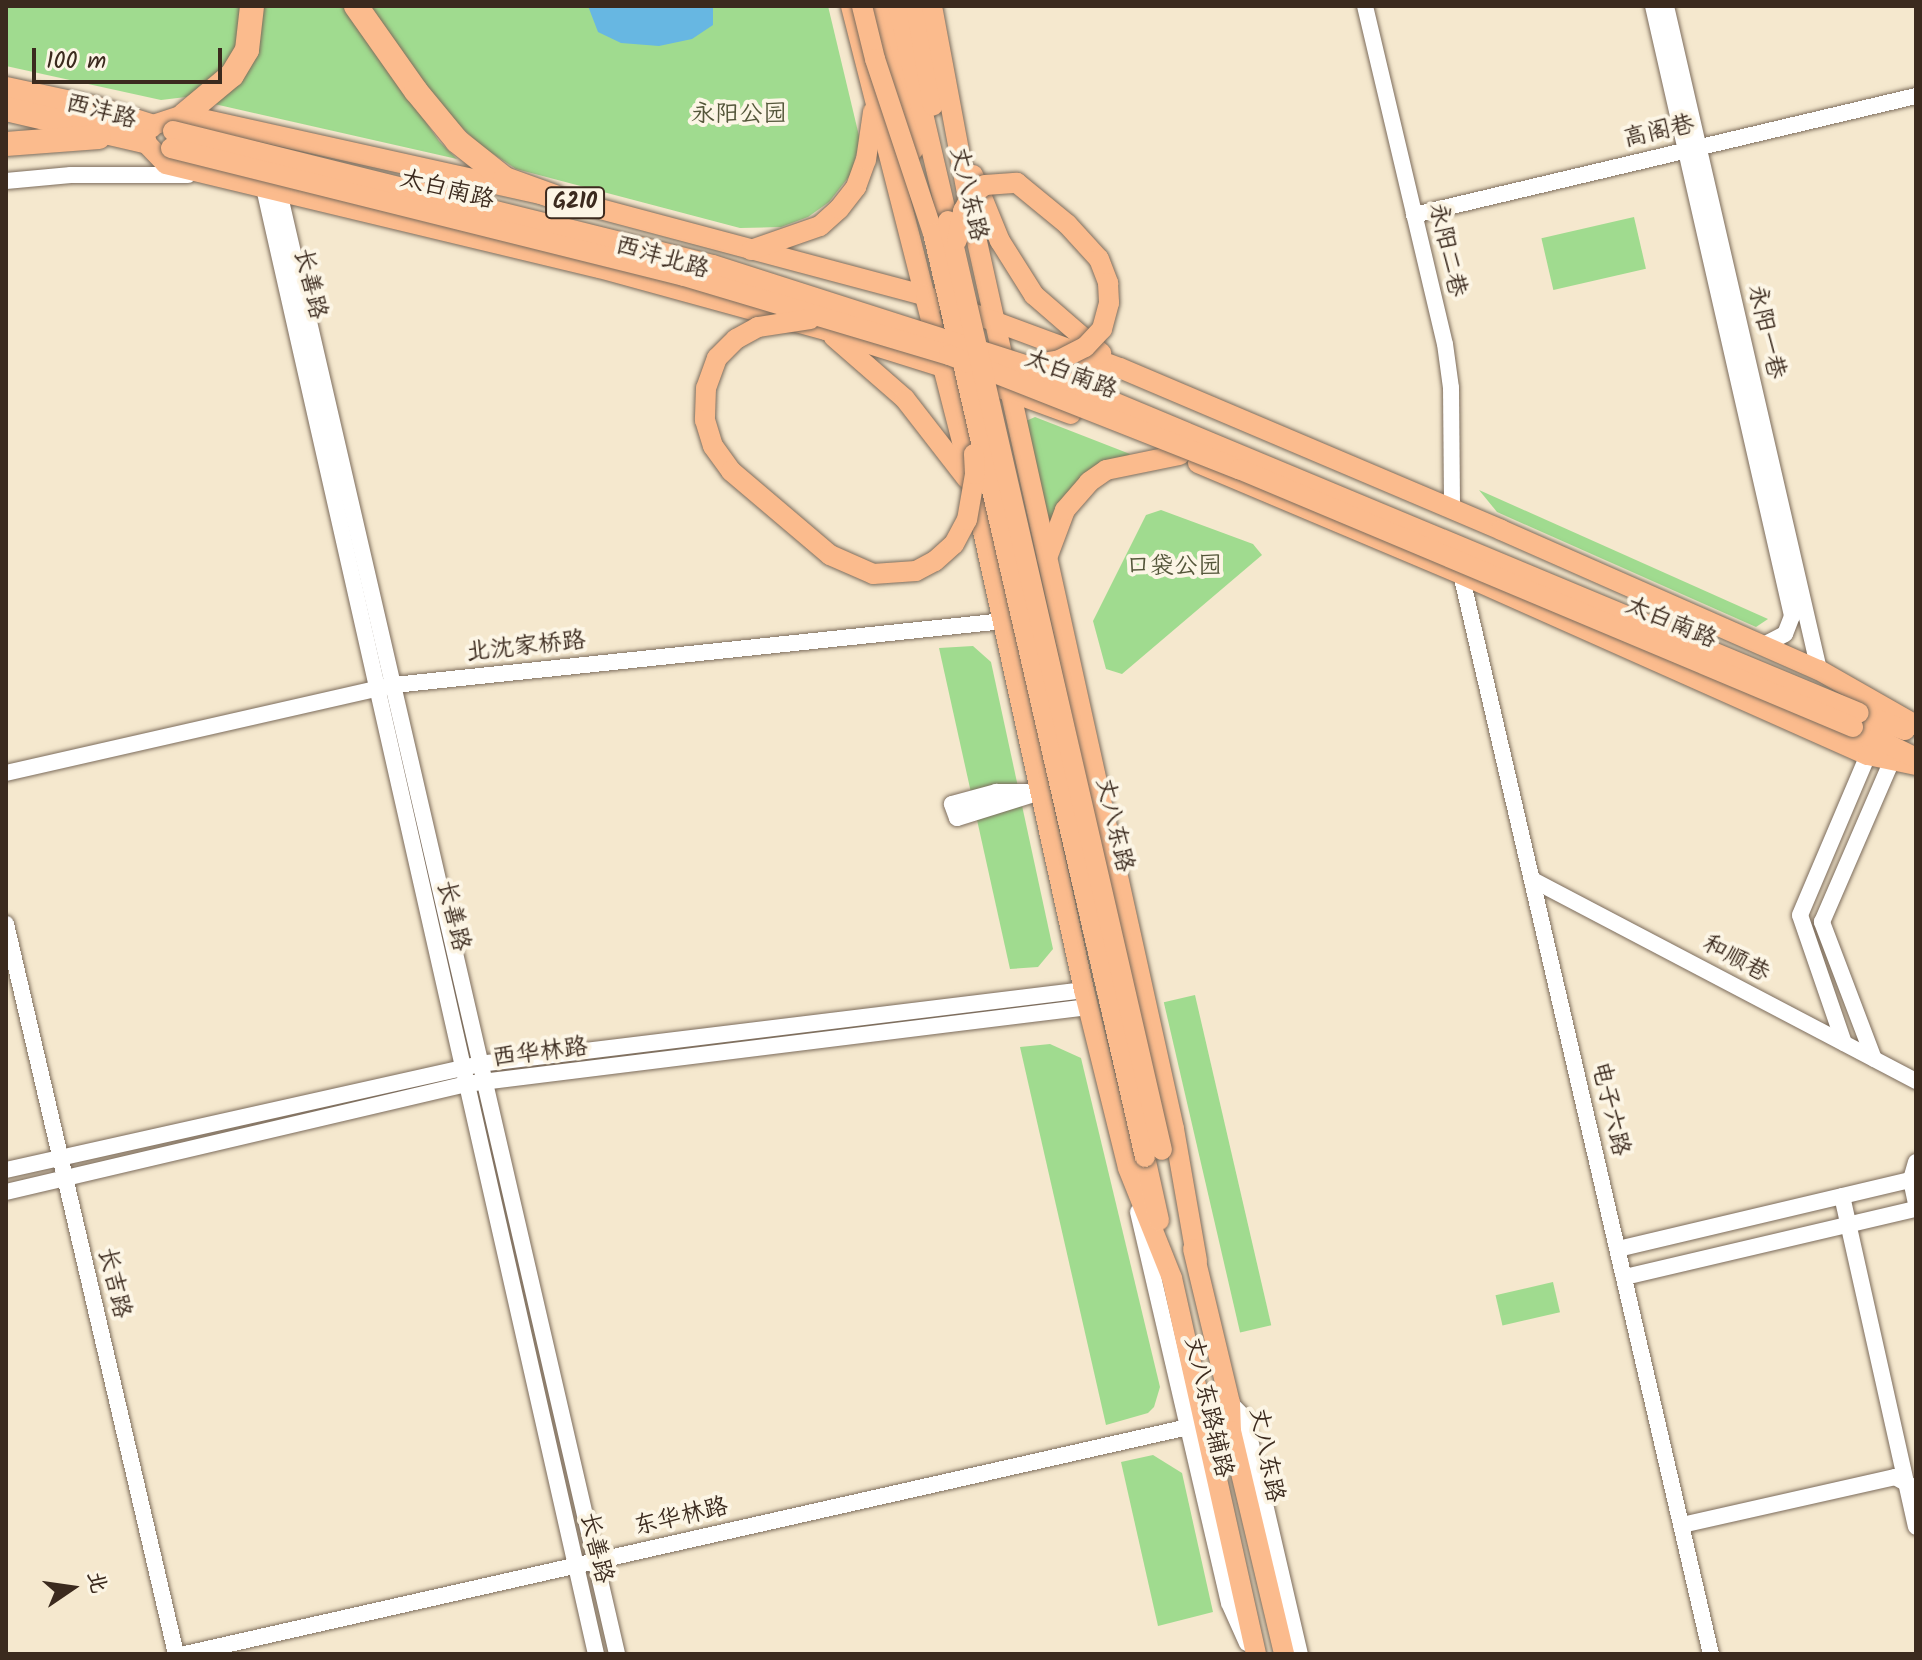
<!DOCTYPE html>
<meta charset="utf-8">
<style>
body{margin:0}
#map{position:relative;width:1922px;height:1660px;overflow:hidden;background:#f5e8ce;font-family:Kalam,"LXGW WenKai TC",sans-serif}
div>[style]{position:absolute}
.green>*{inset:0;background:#a0db8f;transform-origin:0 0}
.water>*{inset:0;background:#67b7e2}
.roads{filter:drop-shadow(0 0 2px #7c6c5c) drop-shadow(0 0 2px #7c6c5c)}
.minor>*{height:16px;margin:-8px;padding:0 8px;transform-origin:8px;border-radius:8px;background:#fff}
.major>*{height:20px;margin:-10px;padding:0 10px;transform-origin:10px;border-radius:10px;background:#fbbb8d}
.highway>*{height:24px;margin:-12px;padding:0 12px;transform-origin:12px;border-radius:12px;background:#fbbb8d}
.bridges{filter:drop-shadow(0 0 2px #7c6c5c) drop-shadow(0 0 2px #7c6c5c)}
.major-bridge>*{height:20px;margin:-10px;padding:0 10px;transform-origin:10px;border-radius:10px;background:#fbbb8d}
span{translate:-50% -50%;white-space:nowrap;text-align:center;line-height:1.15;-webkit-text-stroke:8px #fcf5e5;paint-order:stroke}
.shield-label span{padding:2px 6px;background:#fcf5e5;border:2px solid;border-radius:6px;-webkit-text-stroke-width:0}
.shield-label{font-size:22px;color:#3b2a1e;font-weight:700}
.street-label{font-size:24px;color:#3b2a1e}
.park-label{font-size:24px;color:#54563a}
.frame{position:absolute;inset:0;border:8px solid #3b2a1e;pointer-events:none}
.north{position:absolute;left:32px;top:1548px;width:80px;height:80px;-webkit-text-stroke:6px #fcf5e5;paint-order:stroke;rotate:77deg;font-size:22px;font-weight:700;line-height:32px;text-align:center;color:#3b2a1e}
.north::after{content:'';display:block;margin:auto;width:28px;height:36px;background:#3b2a1e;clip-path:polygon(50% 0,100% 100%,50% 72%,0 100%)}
.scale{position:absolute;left:32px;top:48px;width:190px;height:36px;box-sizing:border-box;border:4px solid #3b2a1e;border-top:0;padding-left:10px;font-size:24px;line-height:28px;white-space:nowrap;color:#3b2a1e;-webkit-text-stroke:6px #fcf5e5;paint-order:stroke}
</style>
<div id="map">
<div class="green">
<i style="clip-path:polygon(6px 6px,245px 6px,242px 39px,230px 66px,209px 85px,186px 97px,161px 100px,6px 66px)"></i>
<i style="clip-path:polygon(257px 6px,345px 6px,439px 141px,457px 159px,210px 103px)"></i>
<i style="clip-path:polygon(370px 6px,828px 6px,860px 140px,851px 174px,829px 202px,808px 217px,781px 227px,740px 228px,516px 169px,481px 146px,445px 111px)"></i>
<i style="left:1634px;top:217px;width:53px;height:95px;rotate:77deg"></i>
<i style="clip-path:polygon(1035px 417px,1130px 454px,1049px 526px,1026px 421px)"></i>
<i style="clip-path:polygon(1479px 490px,1768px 619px,1756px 627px,1497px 512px)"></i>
<i style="clip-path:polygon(1161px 510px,1253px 544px,1262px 555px,1122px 674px,1106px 669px,1093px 621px,1146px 515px)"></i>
<i style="clip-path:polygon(973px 646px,991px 662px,1053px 949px,1038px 967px,1010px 969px,939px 648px)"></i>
<i style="left:1195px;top:995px;width:339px;height:32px;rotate:77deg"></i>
<i style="clip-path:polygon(1050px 1044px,1081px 1058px,1160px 1387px,1154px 1407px,1148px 1413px,1106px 1425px,1020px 1047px)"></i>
<i style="left:1553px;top:1282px;width:31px;height:59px;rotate:77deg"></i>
<i style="clip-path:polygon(1153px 1455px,1182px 1473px,1213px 1612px,1158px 1626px,1121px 1462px)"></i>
</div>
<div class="water">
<i style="clip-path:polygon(588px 6px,713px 6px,713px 25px,692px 39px,659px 46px,621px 43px,598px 32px)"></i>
</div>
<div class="roads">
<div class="minor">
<i style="left:1365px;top:6px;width:347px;rotate:76.7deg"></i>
<i style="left:1445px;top:344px;width:44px;rotate:82.2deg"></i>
<i style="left:1451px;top:388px;width:120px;rotate:89.5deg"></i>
<i style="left:1653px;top:6px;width:626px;rotate:77.16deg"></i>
<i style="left:1792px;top:616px;width:19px;rotate:111deg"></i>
<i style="left:1785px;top:634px;width:27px;rotate:153deg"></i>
<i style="left:1666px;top:6px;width:681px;rotate:77.02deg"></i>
<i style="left:6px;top:181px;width:65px;rotate:-5.3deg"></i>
<i style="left:71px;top:175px;width:117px"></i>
<i style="left:264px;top:188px;width:1503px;rotate:77.24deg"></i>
<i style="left:279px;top:192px;width:1501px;rotate:76.98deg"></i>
<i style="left:1414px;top:215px;width:516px;rotate:-13.34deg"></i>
<i style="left:1461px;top:574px;width:1109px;rotate:76.97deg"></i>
<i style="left:6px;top:773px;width:398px;rotate:-12.8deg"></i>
<i style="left:394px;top:685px;width:622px;rotate:-5.99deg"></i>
<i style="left:996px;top:792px;width:44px"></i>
<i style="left:1040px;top:792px;width:87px;rotate:162.6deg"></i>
<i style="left:957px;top:818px;width:15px;rotate:-110deg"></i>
<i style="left:952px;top:804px;width:46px;rotate:-15.3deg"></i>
<i style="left:1533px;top:880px;width:433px;rotate:27.7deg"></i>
<i style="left:6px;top:924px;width:750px;rotate:76.89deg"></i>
<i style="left:1844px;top:1043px;width:135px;rotate:-109deg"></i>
<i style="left:1800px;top:915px;width:174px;rotate:-67deg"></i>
<i style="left:1874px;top:1059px;width:147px;rotate:-110.8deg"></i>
<i style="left:1822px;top:922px;width:176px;rotate:-66.6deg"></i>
<i style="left:1916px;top:1162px;width:19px;rotate:106deg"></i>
<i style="left:1911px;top:1180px;width:24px;rotate:78deg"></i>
<i style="left:6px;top:1170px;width:485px;rotate:-12.6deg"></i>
<i style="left:479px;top:1064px;width:610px;rotate:-6.97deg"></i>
<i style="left:6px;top:1192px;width:473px;rotate:-13.2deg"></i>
<i style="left:466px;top:1084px;width:627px;rotate:-7.06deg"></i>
<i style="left:1842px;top:1196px;width:339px;rotate:77.4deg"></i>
<i style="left:1138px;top:1212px;width:401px;rotate:76.9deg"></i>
<i style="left:1229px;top:1603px;width:44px;rotate:65.8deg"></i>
<i style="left:1618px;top:1249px;width:301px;rotate:-13.3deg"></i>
<i style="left:1625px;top:1277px;width:299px;rotate:-13.2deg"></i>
<i style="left:1230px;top:1403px;width:21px;rotate:45deg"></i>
<i style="left:1245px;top:1418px;width:242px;rotate:76.9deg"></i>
<i style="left:1682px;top:1525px;width:218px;rotate:-12.7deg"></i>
<i style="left:1895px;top:1477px;width:18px;rotate:29deg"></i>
<i style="left:185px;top:1654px;width:1028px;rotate:-12.75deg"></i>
</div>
<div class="major">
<i style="left:851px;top:6px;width:495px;rotate:75.7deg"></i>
<i style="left:973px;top:486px;width:516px;rotate:77.58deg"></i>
<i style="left:1084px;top:990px;width:183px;rotate:76.1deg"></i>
<i style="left:1128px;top:1168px;width:118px;rotate:68.2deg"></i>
<i style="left:1172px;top:1278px;width:385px;rotate:77.4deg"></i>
<i style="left:880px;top:6px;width:148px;rotate:77.1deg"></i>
<i style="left:898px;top:6px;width:221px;rotate:76.9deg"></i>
<i style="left:916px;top:6px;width:101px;rotate:80.4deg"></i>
<i style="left:932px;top:6px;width:217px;rotate:79.4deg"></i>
<i style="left:972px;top:219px;width:932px;rotate:77.48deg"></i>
<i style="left:1174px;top:1129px;width:134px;rotate:80.1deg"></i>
<i style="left:150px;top:126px;width:36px;rotate:-18deg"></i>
<i style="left:184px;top:115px;width:380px;rotate:12.5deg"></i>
<i style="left:555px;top:197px;width:384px;rotate:14.9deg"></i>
<i style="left:926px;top:296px;width:207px;rotate:20.4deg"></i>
<i style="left:1120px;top:368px;width:414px;rotate:23deg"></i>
<i style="left:1501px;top:530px;width:347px;rotate:23.8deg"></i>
<i style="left:1819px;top:670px;width:112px;rotate:29.6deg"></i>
<i style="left:144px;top:141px;width:32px;rotate:46deg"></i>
<i style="left:166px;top:164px;width:446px;rotate:13.5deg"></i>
<i style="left:600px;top:268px;width:237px;rotate:15.4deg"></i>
<i style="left:828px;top:331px;width:121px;rotate:17.4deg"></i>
<i style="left:943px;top:367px;width:136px;rotate:20.2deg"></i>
<i style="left:973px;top:175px;width:71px;rotate:67.8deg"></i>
<i style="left:1000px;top:241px;width:64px;rotate:57.8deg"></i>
<i style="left:1034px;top:295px;width:89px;rotate:40.9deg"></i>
<i style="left:751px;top:250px;width:73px;rotate:-19.2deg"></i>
<i style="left:820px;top:226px;width:25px;rotate:-42deg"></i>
<i style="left:839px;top:209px;width:28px;rotate:-52deg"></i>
<i style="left:856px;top:187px;width:29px;rotate:-70deg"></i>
<i style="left:866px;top:160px;width:49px;rotate:-81.7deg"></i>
<i style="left:834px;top:337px;width:94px;rotate:41.1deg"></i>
<i style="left:905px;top:399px;width:101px;rotate:52.2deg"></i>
<i style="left:1198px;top:463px;width:285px;rotate:22.9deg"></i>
<i style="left:1461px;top:574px;width:445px;rotate:24deg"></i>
<i style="left:1868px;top:755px;width:49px;rotate:11.8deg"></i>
<i style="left:1047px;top:558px;width:51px;rotate:-69.4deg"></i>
<i style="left:1065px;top:510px;width:37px;rotate:-49deg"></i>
<i style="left:1089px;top:482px;width:21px;rotate:-35deg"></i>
<i style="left:1106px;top:470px;width:75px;rotate:-11.6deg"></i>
<i style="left:1859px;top:713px;width:49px;rotate:20.3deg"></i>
<i style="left:1853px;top:727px;width:68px;rotate:26.2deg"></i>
<i style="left:1145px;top:1157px;width:65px;rotate:77.5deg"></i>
<i style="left:1193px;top:1249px;width:158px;rotate:76.5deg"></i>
<i style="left:1230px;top:1403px;width:28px;rotate:88deg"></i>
<i style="left:1231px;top:1431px;width:229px;rotate:76.6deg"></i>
</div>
<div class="highway">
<i style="left:356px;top:6px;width:104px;rotate:54.8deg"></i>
<i style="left:416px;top:91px;width:65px;rotate:50.6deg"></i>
<i style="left:457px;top:141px;width:61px;rotate:38.4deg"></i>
<i style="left:505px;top:179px;width:53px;rotate:19.8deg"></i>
<i style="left:6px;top:89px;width:90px;rotate:12.2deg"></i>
<i style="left:94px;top:108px;width:59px;rotate:17.8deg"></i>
<i style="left:6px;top:109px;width:142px;rotate:13.1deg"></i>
<i style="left:184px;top:115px;width:62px;rotate:-39.8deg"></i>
<i style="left:232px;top:75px;width:29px;rotate:-59deg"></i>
<i style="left:247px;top:50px;width:44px;rotate:-83.5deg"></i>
<i style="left:6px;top:144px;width:93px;rotate:-4.3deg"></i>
</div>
</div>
<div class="bridges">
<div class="major-bridge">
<i style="left:862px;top:6px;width:55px;rotate:76.2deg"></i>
<i style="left:875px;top:59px;width:183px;rotate:71.6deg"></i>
<i style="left:933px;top:233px;width:948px;rotate:77.08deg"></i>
<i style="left:173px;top:131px;width:556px;rotate:13.94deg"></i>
<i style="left:713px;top:265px;width:330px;rotate:17.8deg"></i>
<i style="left:1027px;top:366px;width:901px;rotate:22.64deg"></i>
<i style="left:171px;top:148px;width:529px;rotate:14.01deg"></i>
<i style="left:684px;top:276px;width:277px;rotate:16.6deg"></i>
<i style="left:949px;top:355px;width:312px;rotate:21.5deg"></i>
<i style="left:1239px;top:469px;width:666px;rotate:22.79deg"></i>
<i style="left:948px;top:221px;width:953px;rotate:77.03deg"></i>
<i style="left:957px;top:240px;width:30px;rotate:-78deg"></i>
<i style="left:963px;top:211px;width:18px;rotate:-61deg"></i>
<i style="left:972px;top:195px;width:16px;rotate:-38deg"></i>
<i style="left:985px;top:185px;width:32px;rotate:-4deg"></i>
<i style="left:1017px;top:183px;width:65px;rotate:39.4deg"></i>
<i style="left:1067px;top:224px;width:47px;rotate:47.6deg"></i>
<i style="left:1099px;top:259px;width:26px;rotate:69deg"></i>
<i style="left:1108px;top:283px;width:20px;rotate:87deg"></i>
<i style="left:1109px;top:303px;width:27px;rotate:105deg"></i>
<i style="left:1102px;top:329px;width:25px;rotate:133deg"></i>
<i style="left:1085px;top:347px;width:28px;rotate:153deg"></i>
<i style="left:1060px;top:360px;width:34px;rotate:170deg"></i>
<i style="left:810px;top:319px;width:53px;rotate:171.3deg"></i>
<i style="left:758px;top:327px;width:25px;rotate:151deg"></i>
<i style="left:736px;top:339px;width:27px;rotate:135deg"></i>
<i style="left:717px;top:358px;width:32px;rotate:110deg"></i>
<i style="left:706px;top:388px;width:32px;rotate:92deg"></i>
<i style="left:705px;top:420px;width:27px;rotate:73deg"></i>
<i style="left:713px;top:446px;width:31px;rotate:54deg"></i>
<i style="left:731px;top:471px;width:130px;rotate:40.3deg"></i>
<i style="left:830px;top:555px;width:47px;rotate:23.8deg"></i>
<i style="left:873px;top:574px;width:43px;rotate:-4deg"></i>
<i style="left:916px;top:571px;width:21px;rotate:-28deg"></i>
<i style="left:935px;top:561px;width:25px;rotate:-42deg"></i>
<i style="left:954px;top:544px;width:27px;rotate:-62deg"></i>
<i style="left:967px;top:520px;width:47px;rotate:-80.1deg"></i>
<i style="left:975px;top:474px;width:20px;rotate:-93deg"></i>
</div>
</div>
<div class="shield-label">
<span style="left:575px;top:203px">G210</span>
</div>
<div class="street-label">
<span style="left:101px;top:112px;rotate:15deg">西沣路</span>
<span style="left:1659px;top:132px;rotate:-13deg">高阁巷</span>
<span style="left:447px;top:190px;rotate:14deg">太白南路</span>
<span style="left:968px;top:194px;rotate:77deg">丈八东路</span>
<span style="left:1447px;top:250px;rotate:77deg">永阳二巷</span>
<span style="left:662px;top:258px;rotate:16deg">西沣北路</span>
<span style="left:310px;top:284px;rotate:77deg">长善路</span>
<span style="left:1766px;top:332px;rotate:77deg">永阳一巷</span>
<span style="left:1071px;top:375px;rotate:21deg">太白南路</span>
<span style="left:1671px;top:623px;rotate:23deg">太白南路</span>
<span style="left:526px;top:647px;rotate:-6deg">北沈家桥路</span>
<span style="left:1114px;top:825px;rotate:77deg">丈八东路</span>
<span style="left:453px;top:916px;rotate:77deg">长善路</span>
<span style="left:1736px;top:959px;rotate:28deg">和顺巷</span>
<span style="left:540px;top:1053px;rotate:-7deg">西华林路</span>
<span style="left:1610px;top:1109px;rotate:77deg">电子六路</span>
<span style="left:114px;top:1283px;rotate:77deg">长吉路</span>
<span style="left:1208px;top:1407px;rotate:77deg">丈八东路辅路</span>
<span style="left:1266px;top:1455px;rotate:79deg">丈八东路</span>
<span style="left:681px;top:1517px;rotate:-13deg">东华林路</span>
<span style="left:596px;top:1548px;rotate:77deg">长善路</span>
</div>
<div class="park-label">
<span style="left:739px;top:115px">永阳公园</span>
<span style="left:1174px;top:567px">口袋公园</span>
</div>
<div class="frame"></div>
<div class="north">北</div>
<div class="scale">100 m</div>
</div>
